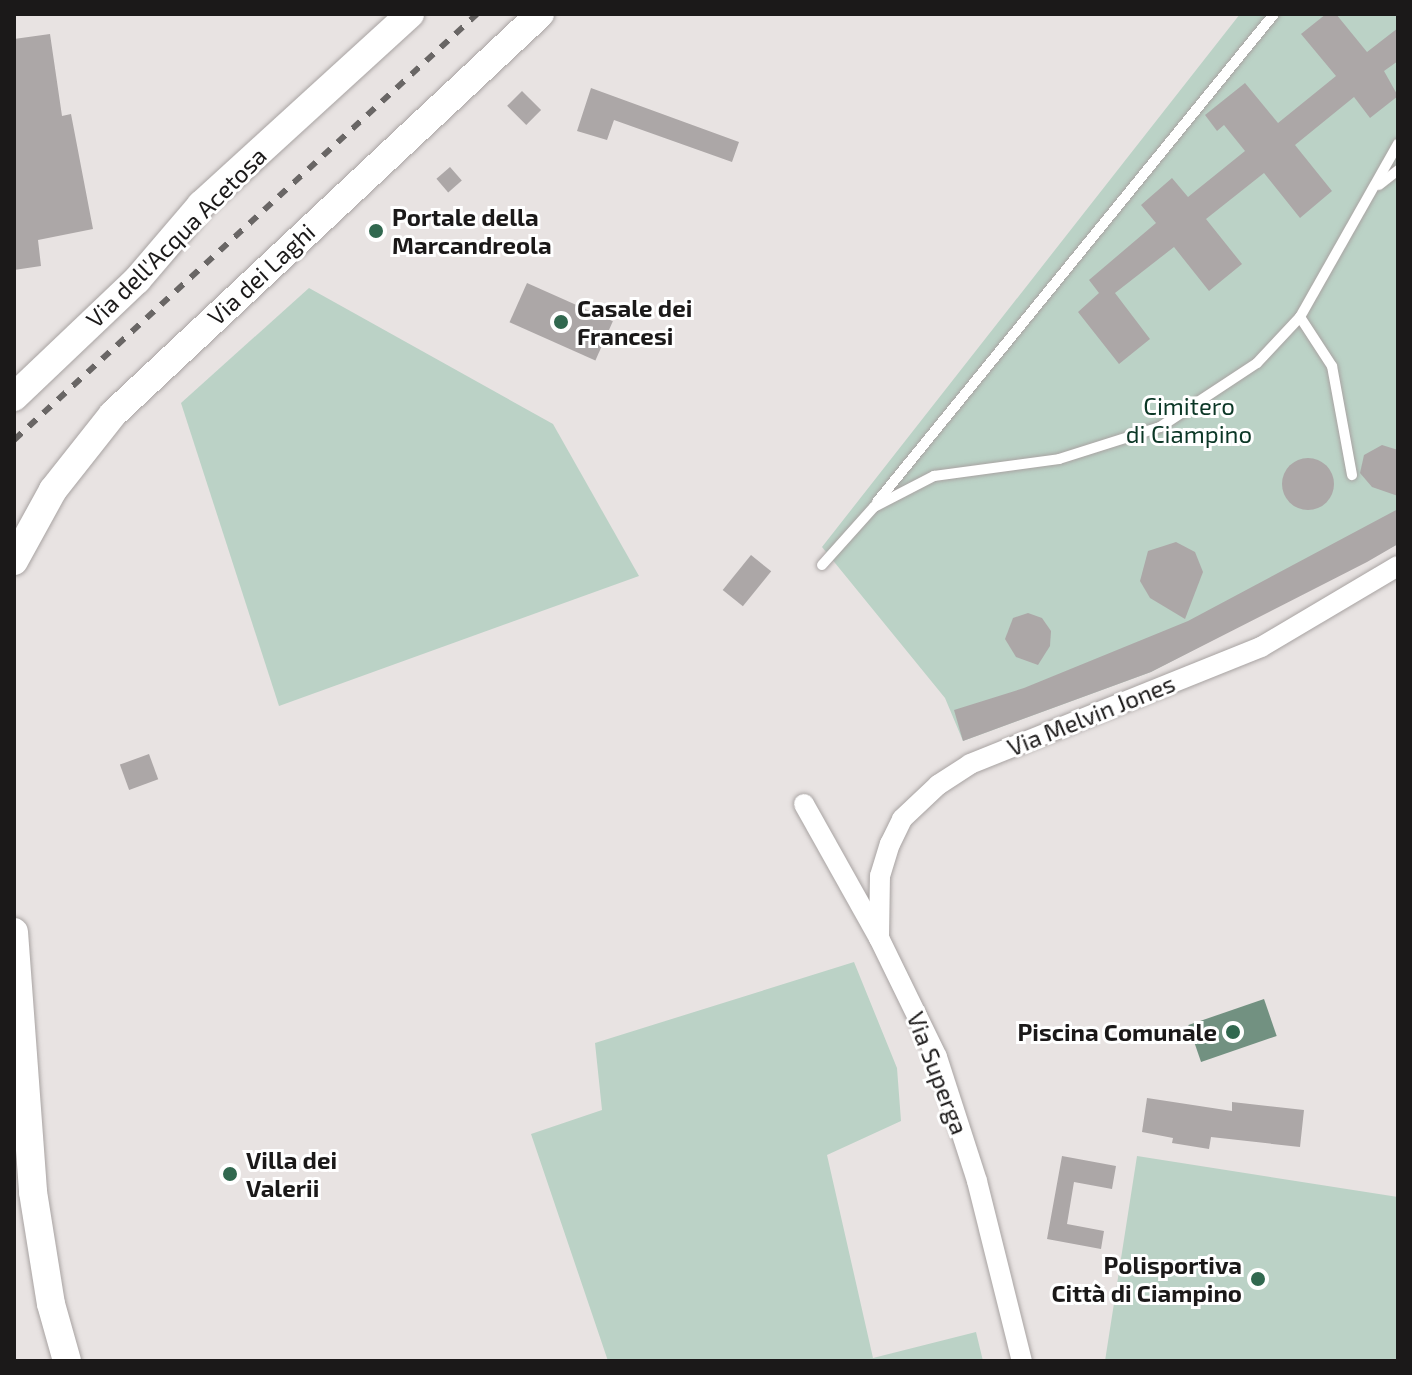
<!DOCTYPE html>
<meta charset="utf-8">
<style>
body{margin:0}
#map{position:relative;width:1412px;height:1375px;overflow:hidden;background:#e8e3e2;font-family:"Exo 2",sans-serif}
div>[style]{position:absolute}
.green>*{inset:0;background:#bbd2c6}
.water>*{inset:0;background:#729181;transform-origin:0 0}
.building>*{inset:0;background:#aca7a7;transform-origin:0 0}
.round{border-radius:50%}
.roads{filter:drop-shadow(0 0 2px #a8a3a2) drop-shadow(0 0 2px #a8a3a2)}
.service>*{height:10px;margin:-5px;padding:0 5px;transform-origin:5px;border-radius:5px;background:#fff}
.minor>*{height:20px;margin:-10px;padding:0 10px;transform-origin:10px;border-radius:10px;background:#fff}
.secondary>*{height:28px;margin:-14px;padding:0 14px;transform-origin:14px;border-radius:14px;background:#fff}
.rail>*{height:6px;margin-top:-3px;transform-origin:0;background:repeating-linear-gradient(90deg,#696665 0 10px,transparent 0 20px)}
.dots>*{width:22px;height:22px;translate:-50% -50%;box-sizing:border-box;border:4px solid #fff;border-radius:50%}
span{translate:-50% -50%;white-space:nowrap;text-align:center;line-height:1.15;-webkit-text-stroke:6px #fff;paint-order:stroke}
.poi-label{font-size:24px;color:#1b1919;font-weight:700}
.left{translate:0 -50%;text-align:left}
.right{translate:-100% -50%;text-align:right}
.street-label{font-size:24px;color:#1b1919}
.park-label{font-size:24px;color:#0b3726}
.frame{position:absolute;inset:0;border:16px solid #1b1919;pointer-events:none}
</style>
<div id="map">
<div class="green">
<i style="clip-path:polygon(1240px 14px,1398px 14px,1398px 544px,1151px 672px,963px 741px,945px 698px,822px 547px)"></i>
<i style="clip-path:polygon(309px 288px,553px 424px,639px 576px,279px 706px,181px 403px)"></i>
<i style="clip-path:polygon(854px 962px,897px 1068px,901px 1121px,827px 1155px,873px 1358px,976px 1332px,983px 1361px,608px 1361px,531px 1134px,602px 1110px,595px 1043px)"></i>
<i style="clip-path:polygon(1137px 1156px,1398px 1197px,1398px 1361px,1105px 1361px)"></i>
</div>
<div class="water">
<i style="left:1264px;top:999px;width:39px;height:80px;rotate:71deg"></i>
</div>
<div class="building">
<i style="clip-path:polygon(1326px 14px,1336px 14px,1367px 52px,1398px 28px,1398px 61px,1384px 71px,1398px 96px,1370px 118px,1354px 97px,1295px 145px,1332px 191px,1300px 218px,1264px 173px,1206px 219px,1242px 264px,1209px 291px,1174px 247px,1115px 293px,1150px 339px,1119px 364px,1078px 312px,1099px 293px,1089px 280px,1156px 223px,1141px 205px,1172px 178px,1188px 197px,1245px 151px,1224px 125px,1217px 131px,1205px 115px,1245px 83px,1278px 123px,1336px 76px,1301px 34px)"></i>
<i style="clip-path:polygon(50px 34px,62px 116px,71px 114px,93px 229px,38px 240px,41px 266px,14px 270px,14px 39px)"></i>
<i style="clip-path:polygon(591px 88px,739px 142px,732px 162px,614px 120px,607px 140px,577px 131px)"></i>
<i style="left:522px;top:91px;width:27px;height:21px;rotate:45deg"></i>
<i style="left:450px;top:167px;width:18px;height:18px;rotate:49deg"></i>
<i style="left:527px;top:283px;width:94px;height:43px;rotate:24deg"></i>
<i style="clip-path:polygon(1382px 445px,1398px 450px,1398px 496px,1372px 487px,1360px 473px,1364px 455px)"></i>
<i class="round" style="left:1282px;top:458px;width:52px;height:52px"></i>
<i style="clip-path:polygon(1398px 509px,1398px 544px,1367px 562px,1151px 672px,963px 741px,954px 710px,1024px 688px,1188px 621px)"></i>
<i style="clip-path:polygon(1176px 542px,1195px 552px,1203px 572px,1185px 619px,1150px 598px,1140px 581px,1148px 551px)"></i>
<i style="left:751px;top:555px;width:26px;height:45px;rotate:39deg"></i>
<i style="clip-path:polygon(1028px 613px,1042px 618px,1051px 631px,1050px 646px,1038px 665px,1016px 657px,1005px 639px,1013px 618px)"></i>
<i style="left:149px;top:754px;width:27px;height:31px;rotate:70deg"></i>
<i style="clip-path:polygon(1147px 1098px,1232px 1111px,1232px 1102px,1304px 1110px,1300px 1147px,1211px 1137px,1209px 1149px,1172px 1143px,1173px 1138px,1142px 1132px)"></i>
<i style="clip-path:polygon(1062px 1156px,1116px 1166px,1112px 1189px,1074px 1182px,1067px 1224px,1104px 1231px,1101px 1249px,1047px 1239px)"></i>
</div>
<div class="roads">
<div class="service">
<i style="left:1379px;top:185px;width:24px;rotate:-38deg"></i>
<i style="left:1300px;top:317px;width:59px;rotate:56.9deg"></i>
<i style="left:1332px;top:366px;width:111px;rotate:79.6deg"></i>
<i style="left:877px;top:502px;width:629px;rotate:-50.87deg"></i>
<i style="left:822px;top:565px;width:78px;rotate:-48.1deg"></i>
<i style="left:874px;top:507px;width:68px;rotate:-27.3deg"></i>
<i style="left:934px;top:476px;width:126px;rotate:-7.7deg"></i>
<i style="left:1059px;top:459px;width:106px;rotate:-17.6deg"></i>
<i style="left:1160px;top:427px;width:116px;rotate:-33.4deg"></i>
<i style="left:1257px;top:363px;width:63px;rotate:-46.9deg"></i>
<i style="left:1300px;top:317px;width:199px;rotate:-60.5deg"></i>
</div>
<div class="minor">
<i style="left:804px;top:804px;width:154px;rotate:60.8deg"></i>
<i style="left:879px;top:938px;width:132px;rotate:64deg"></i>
<i style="left:937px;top:1057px;width:130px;rotate:72.1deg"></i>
<i style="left:977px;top:1181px;width:186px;rotate:76deg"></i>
<i style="left:879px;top:938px;width:62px;rotate:-89.1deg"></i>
<i style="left:880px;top:876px;width:34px;rotate:-73deg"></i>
<i style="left:890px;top:844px;width:28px;rotate:-64deg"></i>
<i style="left:902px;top:819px;width:50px;rotate:-43.4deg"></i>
<i style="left:938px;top:785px;width:38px;rotate:-33deg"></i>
<i style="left:970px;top:764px;width:314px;rotate:-21.9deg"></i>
<i style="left:1261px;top:647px;width:159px;rotate:-30.6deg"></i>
</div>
<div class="secondary">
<i style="left:14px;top:397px;width:170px;rotate:-43.6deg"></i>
<i style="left:137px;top:280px;width:99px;rotate:-49.5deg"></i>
<i style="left:201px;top:205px;width:283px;rotate:-42.4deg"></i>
<i style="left:14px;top:561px;width:81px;rotate:-61.2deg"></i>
<i style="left:53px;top:490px;width:97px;rotate:-51.7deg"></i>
<i style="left:113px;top:414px;width:585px;rotate:-43.13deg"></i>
<i style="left:14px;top:932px;width:261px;rotate:85.8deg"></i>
<i style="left:33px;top:1192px;width:113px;rotate:80.9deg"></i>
<i style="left:51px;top:1304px;width:59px;rotate:74.3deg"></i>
</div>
</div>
<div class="rail">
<i style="left:14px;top:440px;width:629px;rotate:-42.62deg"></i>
</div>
<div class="dots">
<i style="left:376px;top:231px;background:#31684f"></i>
<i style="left:561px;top:322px;background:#31684f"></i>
<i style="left:1233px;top:1032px;background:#31684f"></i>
<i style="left:230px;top:1174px;background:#31684f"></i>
<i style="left:1258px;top:1279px;background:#31684f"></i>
</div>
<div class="poi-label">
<span class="left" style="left:392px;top:231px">Portale della<br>Marcandreola</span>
<span class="left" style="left:577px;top:322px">Casale dei<br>Francesi</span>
<span class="right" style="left:1217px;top:1032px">Piscina Comunale</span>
<span class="left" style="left:246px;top:1174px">Villa dei<br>Valerii</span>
<span class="right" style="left:1242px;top:1279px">Polisportiva<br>Città di Ciampino</span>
</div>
<div class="street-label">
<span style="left:176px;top:237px;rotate:-45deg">Via dell'Acqua Acetosa</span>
<span style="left:261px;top:274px;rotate:-43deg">Via dei Laghi</span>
<span style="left:1091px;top:715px;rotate:-22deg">Via Melvin Jones</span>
<span style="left:938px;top:1073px;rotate:69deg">Via Superga</span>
</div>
<div class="park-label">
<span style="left:1189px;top:420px">Cimitero<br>di Ciampino</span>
</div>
<div class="frame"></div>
</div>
